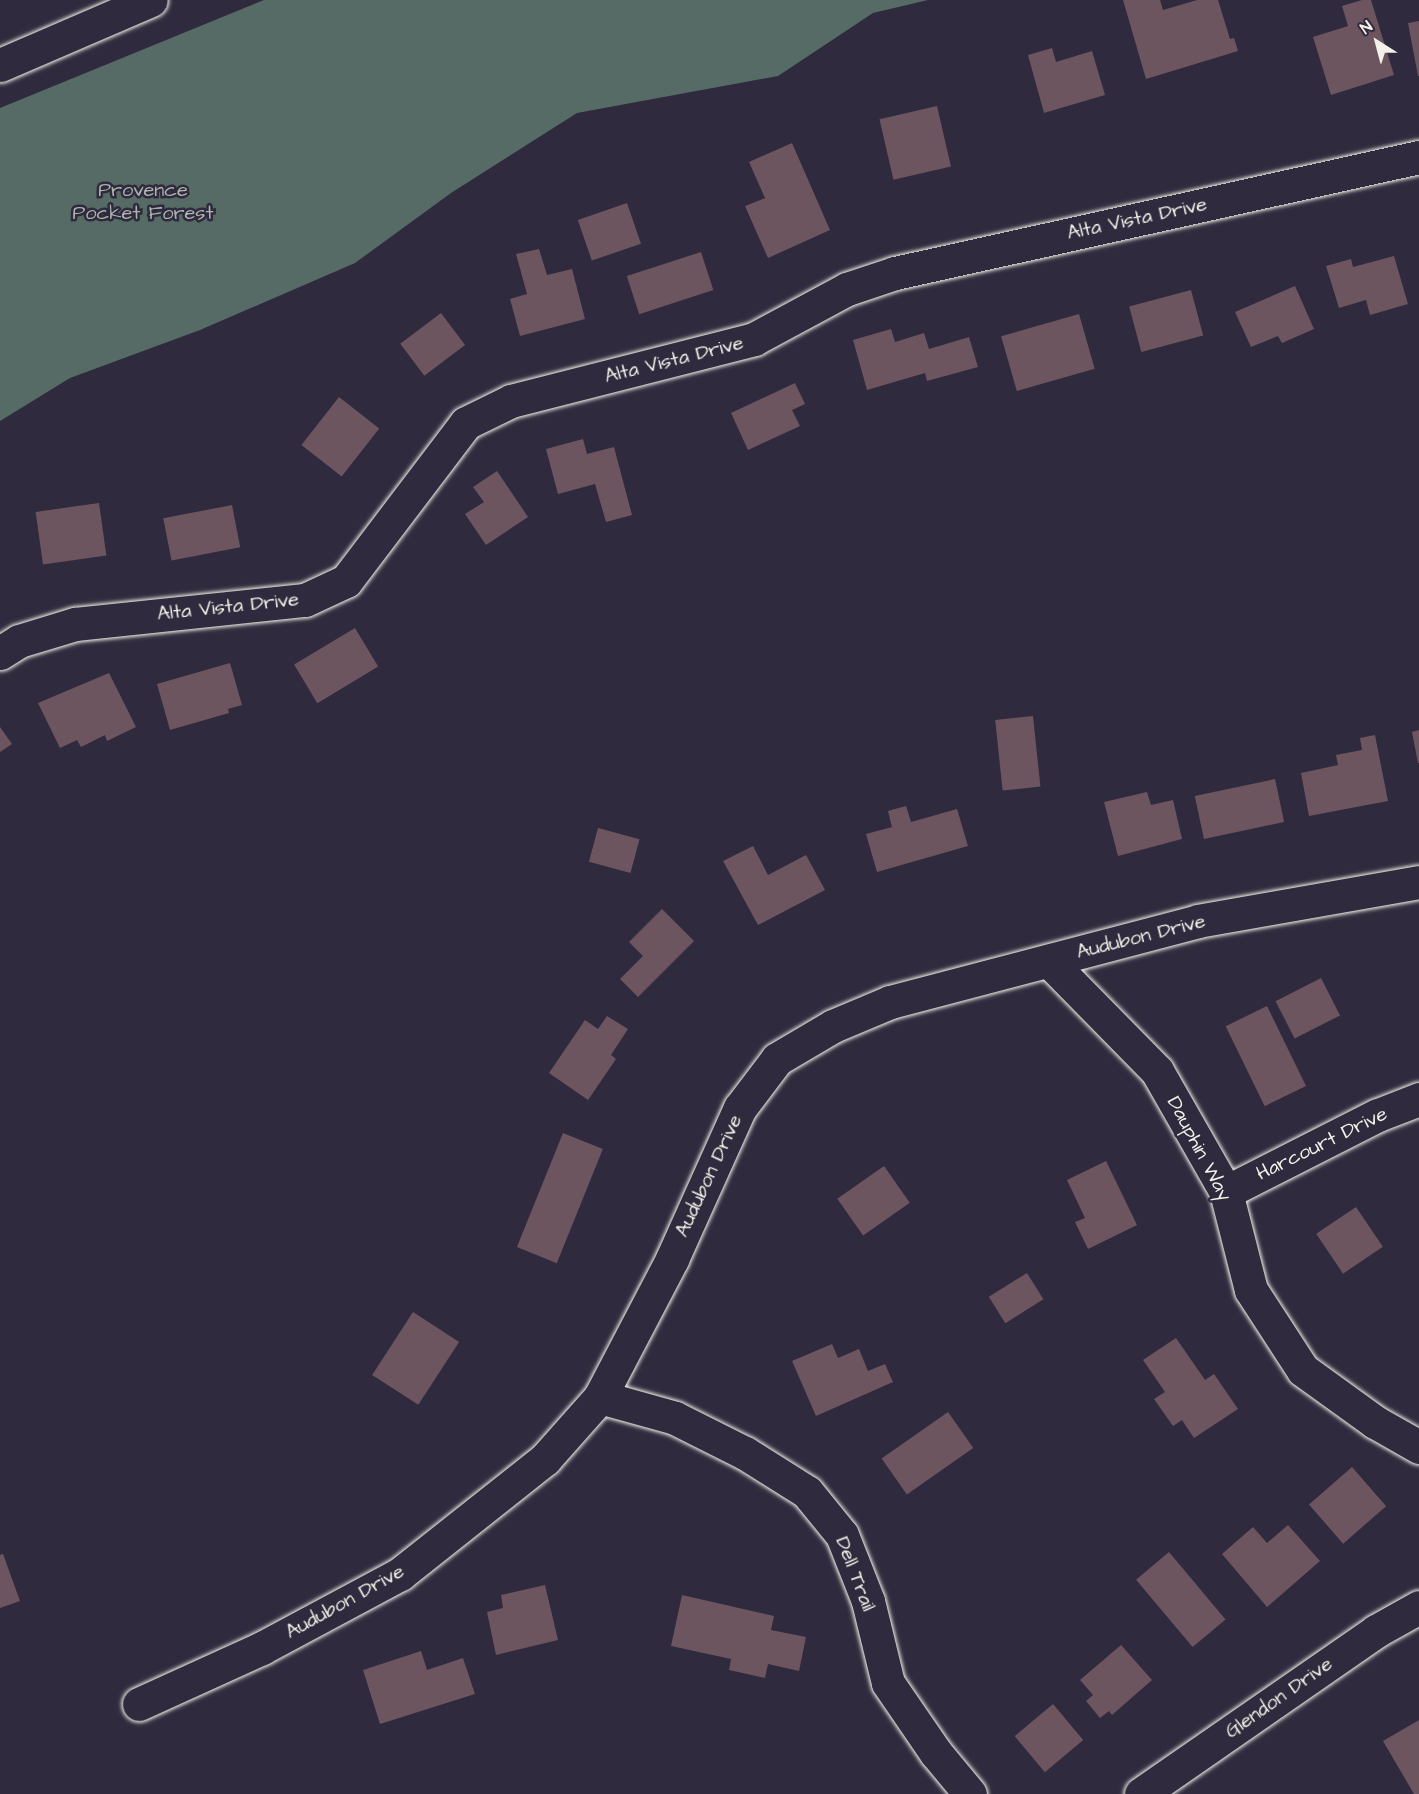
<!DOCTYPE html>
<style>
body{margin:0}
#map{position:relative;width:1419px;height:1794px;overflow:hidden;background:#2f2a3d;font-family:"Architects Daughter",sans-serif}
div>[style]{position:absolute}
.green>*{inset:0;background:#566b66}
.building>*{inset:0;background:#6d5560;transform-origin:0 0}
.roads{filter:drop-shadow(0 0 2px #f4f1e8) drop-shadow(0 0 2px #f4f1e8)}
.minor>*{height:33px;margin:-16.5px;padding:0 16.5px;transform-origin:16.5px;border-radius:16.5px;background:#2f2a3d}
span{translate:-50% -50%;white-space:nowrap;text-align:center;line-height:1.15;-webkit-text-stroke:5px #2f2a3d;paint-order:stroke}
.park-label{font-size:20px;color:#adb5ae}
.street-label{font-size:20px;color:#f4f1e8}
.north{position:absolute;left:1347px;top:12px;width:60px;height:60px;-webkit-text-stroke:4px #2f2a3d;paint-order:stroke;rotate:324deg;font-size:16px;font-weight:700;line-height:24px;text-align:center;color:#f4f1e8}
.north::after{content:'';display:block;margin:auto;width:21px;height:27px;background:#f4f1e8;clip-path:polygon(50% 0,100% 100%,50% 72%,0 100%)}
</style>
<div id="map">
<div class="green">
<i style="clip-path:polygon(264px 0,928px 0,873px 13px,778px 76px,577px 113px,451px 193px,355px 263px,200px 330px,70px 378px,0 421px,0 108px)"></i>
</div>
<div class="building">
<i style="clip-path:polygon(1123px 0,1160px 0,1163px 10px,1197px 0,1218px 0,1230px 39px,1234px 38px,1238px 51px,1146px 79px)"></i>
<i style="clip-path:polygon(1362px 0,1371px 0,1394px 75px,1331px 95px,1313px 37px,1348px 26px,1342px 6px)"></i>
<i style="clip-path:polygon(1419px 21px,1419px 76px,1418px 76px,1408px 23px)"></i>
<i style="clip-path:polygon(1052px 48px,1056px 62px,1092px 51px,1105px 95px,1044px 113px,1028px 55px)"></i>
<i style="left:937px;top:106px;width:62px;height:59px;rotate:77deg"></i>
<i style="clip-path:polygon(792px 143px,830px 230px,768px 258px,745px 206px,765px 198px,749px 162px)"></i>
<i style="left:627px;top:203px;width:43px;height:52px;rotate:71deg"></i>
<i style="clip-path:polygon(539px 249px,547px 275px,572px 269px,585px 319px,520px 336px,510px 299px,527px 294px,516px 254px)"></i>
<i style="left:701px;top:252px;width:40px;height:78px;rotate:72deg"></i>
<i style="clip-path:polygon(1394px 256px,1408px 304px,1370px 315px,1366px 300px,1339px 308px,1326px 266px,1351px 259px,1353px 267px)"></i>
<i style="clip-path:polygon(1295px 286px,1314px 329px,1282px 343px,1278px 336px,1251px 347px,1235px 312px)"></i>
<i style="left:1191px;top:290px;width:47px;height:64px;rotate:75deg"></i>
<i style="left:441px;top:313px;width:40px;height:51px;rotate:53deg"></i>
<i style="left:1079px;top:314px;width:57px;height:81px;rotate:74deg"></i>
<i style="clip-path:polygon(891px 329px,895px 342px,924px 333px,929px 349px,969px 337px,978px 367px,927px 381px,925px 373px,867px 390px,853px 340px)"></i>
<i style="clip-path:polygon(795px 383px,805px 404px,792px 410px,800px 426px,748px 450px,731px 413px)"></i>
<i style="left:339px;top:397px;width:51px;height:61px;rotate:38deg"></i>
<i style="clip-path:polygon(583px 439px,587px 454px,614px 447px,632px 515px,606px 522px,595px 484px,558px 494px,546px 449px)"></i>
<i style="clip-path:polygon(497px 471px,528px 517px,486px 545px,465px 514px,484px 502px,473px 487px)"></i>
<i style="left:99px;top:503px;width:53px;height:64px;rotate:82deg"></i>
<i style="left:232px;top:505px;width:43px;height:70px;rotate:79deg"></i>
<i style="left:355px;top:628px;width:45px;height:71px;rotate:59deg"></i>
<i style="clip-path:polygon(230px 663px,242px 705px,228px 709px,229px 713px,170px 730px,157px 684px)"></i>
<i style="clip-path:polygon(109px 673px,136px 727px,107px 741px,105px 735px,81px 747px,77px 740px,60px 748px,38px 703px)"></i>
<i style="left:1033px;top:716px;width:71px;height:38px;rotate:84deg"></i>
<i style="clip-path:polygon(0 727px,12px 744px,0 752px)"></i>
<i style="clip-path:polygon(1419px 730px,1419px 763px,1418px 763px,1412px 732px)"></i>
<i style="clip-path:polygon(1375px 735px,1388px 801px,1309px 816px,1301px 773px,1338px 765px,1336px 755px,1362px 750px,1360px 738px)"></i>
<i style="left:1275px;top:779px;width:44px;height:82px;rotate:78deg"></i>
<i style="clip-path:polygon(1147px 792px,1151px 805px,1173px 800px,1182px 839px,1118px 856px,1104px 802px)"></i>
<i style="clip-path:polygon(906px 806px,911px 822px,957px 809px,968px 846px,877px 872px,866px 834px,892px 827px,888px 811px)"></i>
<i style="left:598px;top:828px;width:43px;height:35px;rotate:15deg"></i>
<i style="clip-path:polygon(753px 846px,768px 875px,806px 855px,825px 890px,758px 925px,723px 861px)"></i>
<i style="clip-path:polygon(662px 909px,694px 941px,638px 997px,620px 979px,643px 956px,629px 942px)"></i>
<i style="left:1321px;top:978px;width:42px;height:51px;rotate:63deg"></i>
<i style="left:1267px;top:1006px;width:89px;height:46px;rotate:64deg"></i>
<i style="clip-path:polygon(607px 1016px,628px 1029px,611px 1055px,616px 1059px,588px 1100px,549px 1073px,585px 1020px,598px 1029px)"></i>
<i style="left:563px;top:1133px;width:43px;height:123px;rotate:22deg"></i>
<i style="clip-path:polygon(1106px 1161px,1137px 1225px,1088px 1249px,1075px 1222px,1085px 1218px,1067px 1180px)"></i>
<i style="left:884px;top:1166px;width:45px;height:57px;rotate:55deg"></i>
<i style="left:1356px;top:1207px;width:48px;height:48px;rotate:56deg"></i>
<i style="left:1027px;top:1273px;width:31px;height:45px;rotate:58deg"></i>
<i style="left:413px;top:1312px;width:55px;height:75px;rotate:33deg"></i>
<i style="clip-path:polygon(1176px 1338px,1205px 1380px,1214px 1374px,1238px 1409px,1194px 1438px,1182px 1420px,1173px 1426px,1154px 1399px,1165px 1392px,1143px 1360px)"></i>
<i style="clip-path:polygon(832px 1344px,838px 1358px,859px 1349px,868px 1371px,885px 1364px,893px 1382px,816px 1416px,792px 1361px)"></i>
<i style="left:948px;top:1412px;width:44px;height:81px;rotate:55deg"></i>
<i style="left:1352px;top:1467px;width:52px;height:57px;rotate:49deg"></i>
<i style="clip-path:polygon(1288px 1525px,1320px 1561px,1267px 1607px,1222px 1554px,1253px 1527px,1267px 1543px)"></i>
<i style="left:1169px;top:1552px;width:88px;height:43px;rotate:50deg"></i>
<i style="clip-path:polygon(3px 1554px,20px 1601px,0 1608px,0 1555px)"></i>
<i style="clip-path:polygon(545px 1585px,558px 1640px,496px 1655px,487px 1612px,503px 1608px,501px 1595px)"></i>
<i style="clip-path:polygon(682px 1595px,774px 1616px,771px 1630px,806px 1637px,799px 1671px,768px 1664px,765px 1678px,729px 1670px,731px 1659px,671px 1646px)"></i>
<i style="clip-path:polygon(1121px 1645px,1152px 1680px,1112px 1715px,1109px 1711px,1100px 1718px,1086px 1701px,1093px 1695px,1080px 1680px)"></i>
<i style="clip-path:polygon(421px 1651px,427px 1670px,463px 1658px,475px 1694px,380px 1724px,363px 1670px)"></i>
<i style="left:1053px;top:1704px;width:47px;height:50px;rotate:50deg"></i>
<i style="clip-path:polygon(1419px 1720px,1419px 1794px,1414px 1794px,1383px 1741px)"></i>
</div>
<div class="roads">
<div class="minor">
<i style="left:0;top:65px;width:164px;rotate:-23.3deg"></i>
<i style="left:0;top:653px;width:22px;rotate:-32deg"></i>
<i style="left:19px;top:641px;width:59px;rotate:-16.9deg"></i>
<i style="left:75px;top:624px;width:231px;rotate:-6deg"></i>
<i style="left:305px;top:600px;width:45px;rotate:-24.9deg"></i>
<i style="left:346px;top:581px;width:198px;rotate:-52.8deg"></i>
<i style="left:466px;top:423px;width:50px;rotate:-26.1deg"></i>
<i style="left:511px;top:401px;width:251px;rotate:-14.3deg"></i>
<i style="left:754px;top:339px;width:106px;rotate:-28.3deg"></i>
<i style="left:847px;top:289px;width:51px;rotate:-18.4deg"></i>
<i style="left:895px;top:273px;width:537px;rotate:-12.48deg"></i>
<i style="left:1049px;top:961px;width:154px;rotate:45.5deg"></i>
<i style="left:1157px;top:1071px;width:139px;rotate:60.3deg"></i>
<i style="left:1226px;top:1192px;width:101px;rotate:75.7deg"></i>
<i style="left:1251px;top:1290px;width:95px;rotate:57deg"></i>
<i style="left:1303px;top:1370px;width:89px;rotate:35.8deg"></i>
<i style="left:1375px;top:1422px;width:51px;rotate:29.6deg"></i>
<i style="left:1226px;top:1192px;width:170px;rotate:-26.9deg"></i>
<i style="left:1378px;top:1115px;width:44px;rotate:-21.3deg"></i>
<i style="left:600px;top:1397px;width:78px;rotate:15.6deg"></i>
<i style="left:675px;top:1418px;width:78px;rotate:26.6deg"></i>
<i style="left:745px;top:1453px;width:73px;rotate:32.2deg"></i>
<i style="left:807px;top:1492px;width:55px;rotate:50.9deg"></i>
<i style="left:842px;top:1535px;width:71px;rotate:68.5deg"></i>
<i style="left:868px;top:1601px;width:84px;rotate:76.3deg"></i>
<i style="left:888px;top:1683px;width:85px;rotate:55.6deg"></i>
<i style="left:936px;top:1753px;width:53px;rotate:50.3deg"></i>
<i style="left:139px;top:1704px;width:135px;rotate:-24.5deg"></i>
<i style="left:262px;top:1648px;width:157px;rotate:-28.2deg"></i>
<i style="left:400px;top:1574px;width:185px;rotate:-38.4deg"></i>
<i style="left:545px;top:1459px;width:83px;rotate:-48.4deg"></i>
<i style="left:600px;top:1397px;width:156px;rotate:-62.4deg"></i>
<i style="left:672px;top:1259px;width:166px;rotate:-65.8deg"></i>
<i style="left:740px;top:1108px;width:61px;rotate:-52.9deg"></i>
<i style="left:777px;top:1059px;width:65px;rotate:-30.5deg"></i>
<i style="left:833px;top:1026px;width:62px;rotate:-22.8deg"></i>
<i style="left:890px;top:1002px;width:318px;rotate:-14.7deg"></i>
<i style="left:1198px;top:921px;width:224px;rotate:-10deg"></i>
<i style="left:1141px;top:1794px;width:286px;rotate:-34.7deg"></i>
<i style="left:1376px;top:1631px;width:49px;rotate:-29.2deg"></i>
</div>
</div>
<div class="park-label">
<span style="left:143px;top:202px">Provence<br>Pocket Forest</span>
</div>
<div class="street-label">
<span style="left:1137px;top:219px;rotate:-12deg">Alta Vista Drive</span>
<span style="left:674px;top:360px;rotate:-14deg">Alta Vista Drive</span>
<span style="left:228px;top:607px;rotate:-6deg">Alta Vista Drive</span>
<span style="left:1141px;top:937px;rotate:-14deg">Audubon Drive</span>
<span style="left:1322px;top:1144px;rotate:-26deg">Harcourt Drive</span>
<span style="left:1199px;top:1149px;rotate:62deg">Dauphin Way</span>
<span style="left:709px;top:1176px;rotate:-65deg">Audubon Drive</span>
<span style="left:855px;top:1574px;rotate:69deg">Dell Trail</span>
<span style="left:345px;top:1602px;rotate:-29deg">Audubon Drive</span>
<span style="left:1279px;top:1698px;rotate:-35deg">Glendon Drive</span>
</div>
<div class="north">N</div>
</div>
